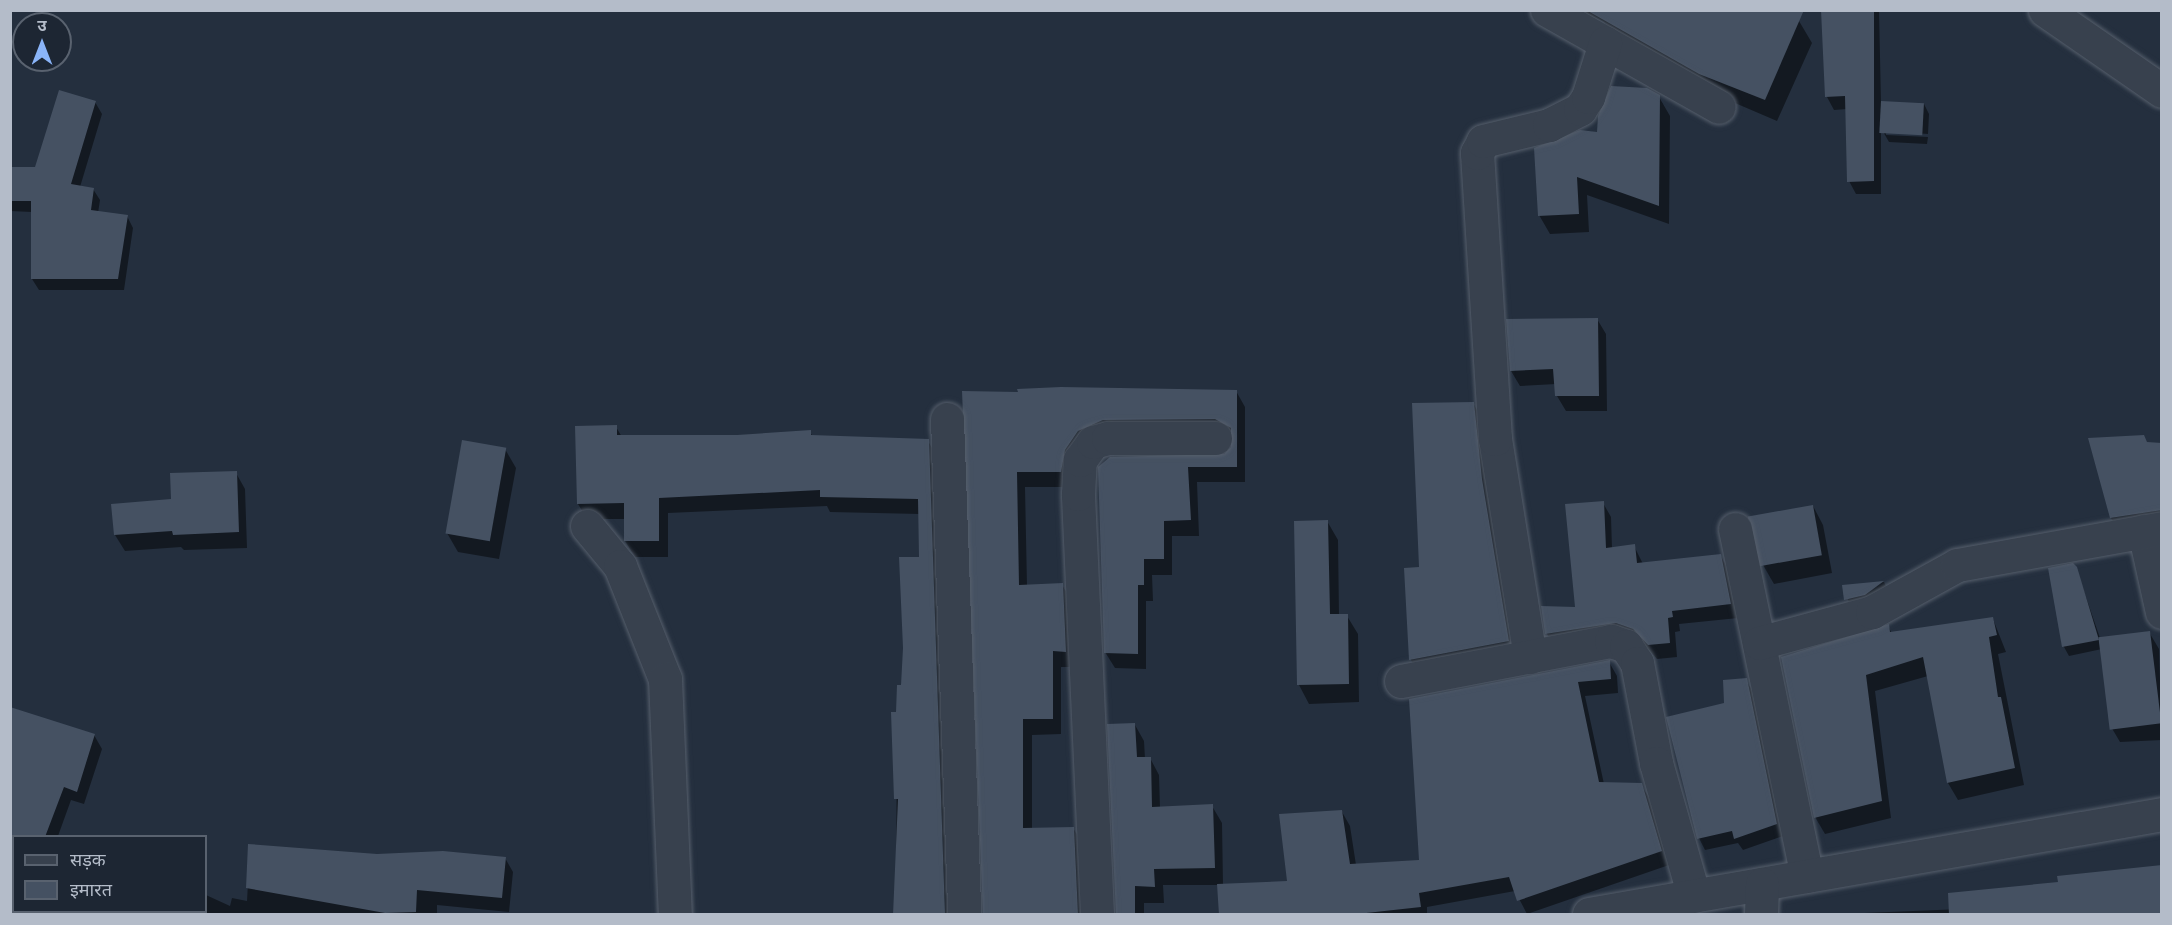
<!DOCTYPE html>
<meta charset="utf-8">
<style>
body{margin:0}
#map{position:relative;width:2172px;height:925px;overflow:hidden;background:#242f3e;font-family:"DM Sans","Noto Sans Devanagari",sans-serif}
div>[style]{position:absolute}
.shadow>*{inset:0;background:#0007}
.building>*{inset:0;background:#455162;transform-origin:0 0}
.roads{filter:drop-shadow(0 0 2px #565f6c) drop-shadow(0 0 2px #565f6c)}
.minor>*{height:33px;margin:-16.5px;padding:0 16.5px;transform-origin:16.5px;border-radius:16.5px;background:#38414e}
span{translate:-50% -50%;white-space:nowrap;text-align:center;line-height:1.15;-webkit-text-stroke:6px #1d2633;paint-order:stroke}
.frame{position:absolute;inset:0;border:12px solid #b4bcc9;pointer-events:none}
.legend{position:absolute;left:12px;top:835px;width:195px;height:78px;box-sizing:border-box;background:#1d2633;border:2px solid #59626f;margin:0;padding:8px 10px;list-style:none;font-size:18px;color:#b4bcc9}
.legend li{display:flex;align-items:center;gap:12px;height:30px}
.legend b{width:30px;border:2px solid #59626f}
.north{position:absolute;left:12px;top:12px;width:60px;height:60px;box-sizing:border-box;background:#1d2633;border:2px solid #59626f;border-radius:50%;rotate:0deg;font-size:16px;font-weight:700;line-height:24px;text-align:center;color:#b4bcc9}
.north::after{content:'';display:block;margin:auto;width:21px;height:27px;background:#8ab4f8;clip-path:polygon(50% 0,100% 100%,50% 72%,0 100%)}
</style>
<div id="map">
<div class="shadow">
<i style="clip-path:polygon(1579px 10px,1779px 10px,1799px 21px,1812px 43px,1777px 121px,1714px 94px,1614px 41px,1604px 22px)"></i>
<i style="clip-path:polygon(1827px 10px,1879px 10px,1881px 102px,1924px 104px,1929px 114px,1928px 134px,1886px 131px,1886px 135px,1928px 137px,1927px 144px,1889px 142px,1881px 128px,1881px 194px,1856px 194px,1849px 181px,1847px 109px,1834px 110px,1827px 97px)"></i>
<i style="clip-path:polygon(1659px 97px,1670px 116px,1669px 224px,1587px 195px,1589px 232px,1550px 234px,1539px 215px,1599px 133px)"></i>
<i style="clip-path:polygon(95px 102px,102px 114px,80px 187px,93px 189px,100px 200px,98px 213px,127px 216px,133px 228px,124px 290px,39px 290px,32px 279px,32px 212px,10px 211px,10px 168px,36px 169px)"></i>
<i style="clip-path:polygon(1597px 319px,1606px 334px,1607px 411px,1566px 411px,1557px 396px,1556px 384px,1520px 386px,1511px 371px)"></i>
<i style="clip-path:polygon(1236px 391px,1245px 407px,1245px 482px,1197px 482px,1199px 536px,1172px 536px,1172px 575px,1152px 575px,1153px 601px,1146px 601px,1146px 669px,1115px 668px,1105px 652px,1100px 467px,1224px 456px,1233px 447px,1233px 439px,1113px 435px,1069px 487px,1025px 487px,1027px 586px,1062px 585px,1072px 601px,1075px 667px,1061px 667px,1061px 734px,1032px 735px,1032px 829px,1073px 828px,1083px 844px,1086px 914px,984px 914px,1019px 394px)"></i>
<i style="clip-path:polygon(1473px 403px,1483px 420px,1517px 658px,1420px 677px,1411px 660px,1405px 569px,1421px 568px)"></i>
<i style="clip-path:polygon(616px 427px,622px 437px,737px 437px,810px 432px,813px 437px,928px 441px,937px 457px,953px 914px,896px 914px,897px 713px,921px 558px,920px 514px,830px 512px,827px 506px,668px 513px,668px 557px,635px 557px,625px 541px,625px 519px,587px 519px,578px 504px)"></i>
<i style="clip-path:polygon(2147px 443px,2162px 444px,2162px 532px,2122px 537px,2111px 518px)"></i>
<i style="clip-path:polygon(505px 449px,516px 468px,499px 559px,458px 552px,447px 533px)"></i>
<i style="clip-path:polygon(236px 473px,245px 489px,247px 548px,184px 550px,181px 547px,125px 551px,115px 535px,173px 500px)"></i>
<i style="clip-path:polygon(1603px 503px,1611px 517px,1612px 548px,1634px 546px,1643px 564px,1720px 555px,1728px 569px,1738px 618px,1679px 624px,1680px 631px,1675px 632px,1677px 657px,1657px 659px,1642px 642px,1555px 648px,1547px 634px,1543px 608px,1576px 608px)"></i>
<i style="clip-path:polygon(1813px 506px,1823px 525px,1832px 573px,1774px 584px,1763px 565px)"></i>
<i style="clip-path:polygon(1327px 521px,1338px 540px,1339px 616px,1347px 616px,1358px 634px,1359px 702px,1309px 704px,1299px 685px)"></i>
<i style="clip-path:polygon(2076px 568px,2101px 641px,2149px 632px,2159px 649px,2162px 740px,2120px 742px,2110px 725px,2102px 649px,2069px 656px,2064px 647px,2049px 569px)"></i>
<i style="clip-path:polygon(1884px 582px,1888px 591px,1851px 609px,1844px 586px)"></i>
<i style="clip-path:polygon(1993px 619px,2006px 652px,1998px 654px,2024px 785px,1958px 800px,1948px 783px,1928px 676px,1875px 691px,1891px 818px,1825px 834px,1815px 817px,1782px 658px,1888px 626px,1892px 634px)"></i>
<i style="clip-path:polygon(1609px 662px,1617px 676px,1618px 693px,1585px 696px,1604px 784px,1641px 785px,1650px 799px,1669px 865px,1527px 914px,1515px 891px,1427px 907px,1427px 914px,1220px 914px,1219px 885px,1163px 885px,1164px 903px,1144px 903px,1144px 914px,1117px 914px,1135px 725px,1144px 741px,1145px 759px,1150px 758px,1159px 775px,1160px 808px,1212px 806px,1222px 823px,1223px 885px,1288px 883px,1342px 812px,1350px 826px,1356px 865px,1420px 862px,1410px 700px)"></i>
<i style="clip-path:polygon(1746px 680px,1753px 692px,1783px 836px,1743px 850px,1738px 843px,1705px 850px,1699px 838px,1726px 704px)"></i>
<i style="clip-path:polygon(10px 709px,94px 735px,102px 749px,84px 804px,71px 800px,58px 836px,14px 836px,14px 912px,206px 912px,206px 895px,230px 906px,232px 898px,247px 901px,250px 846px,377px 855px,505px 858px,513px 872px,509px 912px,437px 905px,437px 914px,10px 914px)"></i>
<i style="clip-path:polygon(2060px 883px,2162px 914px,1840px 914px,1962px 909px)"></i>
</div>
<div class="building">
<i style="clip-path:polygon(1586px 10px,1804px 10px,1765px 100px,1699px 74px)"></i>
<i style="clip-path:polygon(1821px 10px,1874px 10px,1874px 181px,1847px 182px,1845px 96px,1825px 97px)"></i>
<i style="clip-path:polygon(1611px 86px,1647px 88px,1660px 95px,1659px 206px,1577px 177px,1579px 214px,1538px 216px,1534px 148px,1580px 130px,1597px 132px,1598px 116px)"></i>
<i style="clip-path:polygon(59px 90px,96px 101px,71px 184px,94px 188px,91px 210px,128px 215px,118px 279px,31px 279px,31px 201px,10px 201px,10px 167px,35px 167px)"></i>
<i style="left:1881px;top:101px;width:43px;height:32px;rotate:3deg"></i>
<i style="clip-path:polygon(1598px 318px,1599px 396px,1555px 396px,1553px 369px,1510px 371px,1506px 319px)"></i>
<i style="clip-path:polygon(1061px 387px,1237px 390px,1237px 467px,1188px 467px,1191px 520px,1164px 521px,1164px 559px,1144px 559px,1144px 585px,1138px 585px,1138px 654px,1104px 653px,1098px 467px,1110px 457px,1224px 454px,1231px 447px,1231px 428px,1215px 419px,1103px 420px,1078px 431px,1065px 450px,1061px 472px,1017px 472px,1019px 585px,1063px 583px,1066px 652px,1053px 651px,1053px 719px,1023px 719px,1023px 828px,1074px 827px,1078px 915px,983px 915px,962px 391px,1018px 392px,1017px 389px)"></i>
<i style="clip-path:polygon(1474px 402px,1482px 479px,1509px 641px,1409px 660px,1404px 568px,1419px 567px,1412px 403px)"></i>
<i style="clip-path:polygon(617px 425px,617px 435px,737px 435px,811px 430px,811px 435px,929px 439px,945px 915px,893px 915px,898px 799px,894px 799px,891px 712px,896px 712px,897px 685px,901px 685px,903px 648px,899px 557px,919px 557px,918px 499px,820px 497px,820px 490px,659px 498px,659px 541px,624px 541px,624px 503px,577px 504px,575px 426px)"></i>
<i style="clip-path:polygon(2144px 435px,2147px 442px,2162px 443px,2162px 510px,2110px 518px,2088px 438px)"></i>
<i style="left:462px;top:440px;width:45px;height:95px;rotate:10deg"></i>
<i style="clip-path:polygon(237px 471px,239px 532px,173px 535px,172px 531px,114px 535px,111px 504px,171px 499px,170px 473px)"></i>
<i style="clip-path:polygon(1604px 501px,1606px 548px,1635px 544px,1637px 563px,1721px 554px,1731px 604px,1672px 611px,1673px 617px,1668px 618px,1670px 643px,1648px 645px,1633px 629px,1616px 623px,1545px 634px,1541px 606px,1575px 607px,1565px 504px)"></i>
<i style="left:1813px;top:505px;width:51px;height:66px;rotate:80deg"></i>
<i style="clip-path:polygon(1328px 520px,1330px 614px,1348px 614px,1349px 684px,1297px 685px,1294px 521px)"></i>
<i style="clip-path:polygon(2073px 563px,2077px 567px,2099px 640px,2062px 647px,2048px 568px)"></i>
<i style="clip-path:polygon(1884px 581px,1865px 595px,1844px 600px,1842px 585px)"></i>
<i style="clip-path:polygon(1993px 617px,1997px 635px,1989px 637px,1998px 697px,2001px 697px,2015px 768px,1947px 783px,1923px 657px,1866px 675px,1882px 801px,1814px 818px,1781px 657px,1889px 624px,1890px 632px)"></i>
<i style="left:2150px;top:631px;width:93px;height:52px;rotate:83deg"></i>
<i style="clip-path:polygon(1610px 660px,1611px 679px,1578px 682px,1599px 782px,1642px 783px,1662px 851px,1517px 901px,1509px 877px,1419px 893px,1421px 907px,1348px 915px,1219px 915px,1217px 884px,1287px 881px,1279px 814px,1342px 810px,1350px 864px,1419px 860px,1409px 699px)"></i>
<i style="clip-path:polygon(1747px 678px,1777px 824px,1734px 839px,1732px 831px,1697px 839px,1666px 717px,1724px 703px,1723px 680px)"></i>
<i style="clip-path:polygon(10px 707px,95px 734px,77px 792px,64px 787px,45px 837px,10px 837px)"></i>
<i style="clip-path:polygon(1135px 723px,1137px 757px,1151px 757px,1152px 807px,1213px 804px,1215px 868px,1154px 869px,1155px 887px,1135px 886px,1135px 915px,1116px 915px,1107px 724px)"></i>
<i style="clip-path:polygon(248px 844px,377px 854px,443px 851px,506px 857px,502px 898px,417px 890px,416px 912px,385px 913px,246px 888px)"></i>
<i style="clip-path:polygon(2162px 865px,2162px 915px,1949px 915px,1948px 893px,2058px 882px,2057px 876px)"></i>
</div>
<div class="roads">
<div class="minor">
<i style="left:1547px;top:10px;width:197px;rotate:29.4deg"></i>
<i style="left:2045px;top:10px;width:142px;rotate:34.7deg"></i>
<i style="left:947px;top:419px;width:495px;rotate:88deg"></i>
<i style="left:587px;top:526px;width:52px;rotate:50.5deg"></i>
<i style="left:620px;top:566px;width:122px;rotate:68.3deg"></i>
<i style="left:665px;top:679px;width:235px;rotate:87.6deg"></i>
<i style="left:1735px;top:529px;width:354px;rotate:78.3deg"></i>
<i style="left:2144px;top:531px;width:83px;rotate:77.5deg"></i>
<i style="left:1759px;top:643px;width:117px;rotate:-15.3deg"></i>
<i style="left:1872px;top:612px;width:97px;rotate:-28.9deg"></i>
<i style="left:1957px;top:565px;width:208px;rotate:-10.2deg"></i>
<i style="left:1530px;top:657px;width:221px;rotate:-99.1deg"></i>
<i style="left:1495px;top:439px;width:287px;rotate:-93.6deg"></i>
<i style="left:1477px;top:153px;width:13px;rotate:-63deg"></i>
<i style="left:1483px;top:141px;width:68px;rotate:-13.6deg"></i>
<i style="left:1549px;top:125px;width:35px;rotate:-27deg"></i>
<i style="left:1580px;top:109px;width:14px;rotate:-56deg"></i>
<i style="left:1588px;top:97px;width:57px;rotate:-72.5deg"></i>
<i style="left:1401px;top:681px;width:214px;rotate:-10.8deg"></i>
<i style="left:1611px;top:641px;width:16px;rotate:18deg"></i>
<i style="left:1626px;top:646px;width:20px;rotate:57deg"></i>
<i style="left:1637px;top:663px;width:102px;rotate:79.2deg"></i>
<i style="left:1656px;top:763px;width:138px;rotate:74.1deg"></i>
<i style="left:1097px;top:914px;width:420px;rotate:-92.6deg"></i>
<i style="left:1078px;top:494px;width:34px;rotate:-87deg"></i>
<i style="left:1080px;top:460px;width:22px;rotate:-54deg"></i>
<i style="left:1093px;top:442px;width:16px;rotate:-15deg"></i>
<i style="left:1108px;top:438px;width:107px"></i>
<i style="left:1589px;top:914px;width:582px;rotate:-9.9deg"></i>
<i style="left:1761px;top:914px;width:30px;rotate:-88deg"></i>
</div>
</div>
<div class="frame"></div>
<ul class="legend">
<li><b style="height:8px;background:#38414e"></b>सड़क</li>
<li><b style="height:16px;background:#455162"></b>इमारत</li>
</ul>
<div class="north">उ</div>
</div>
